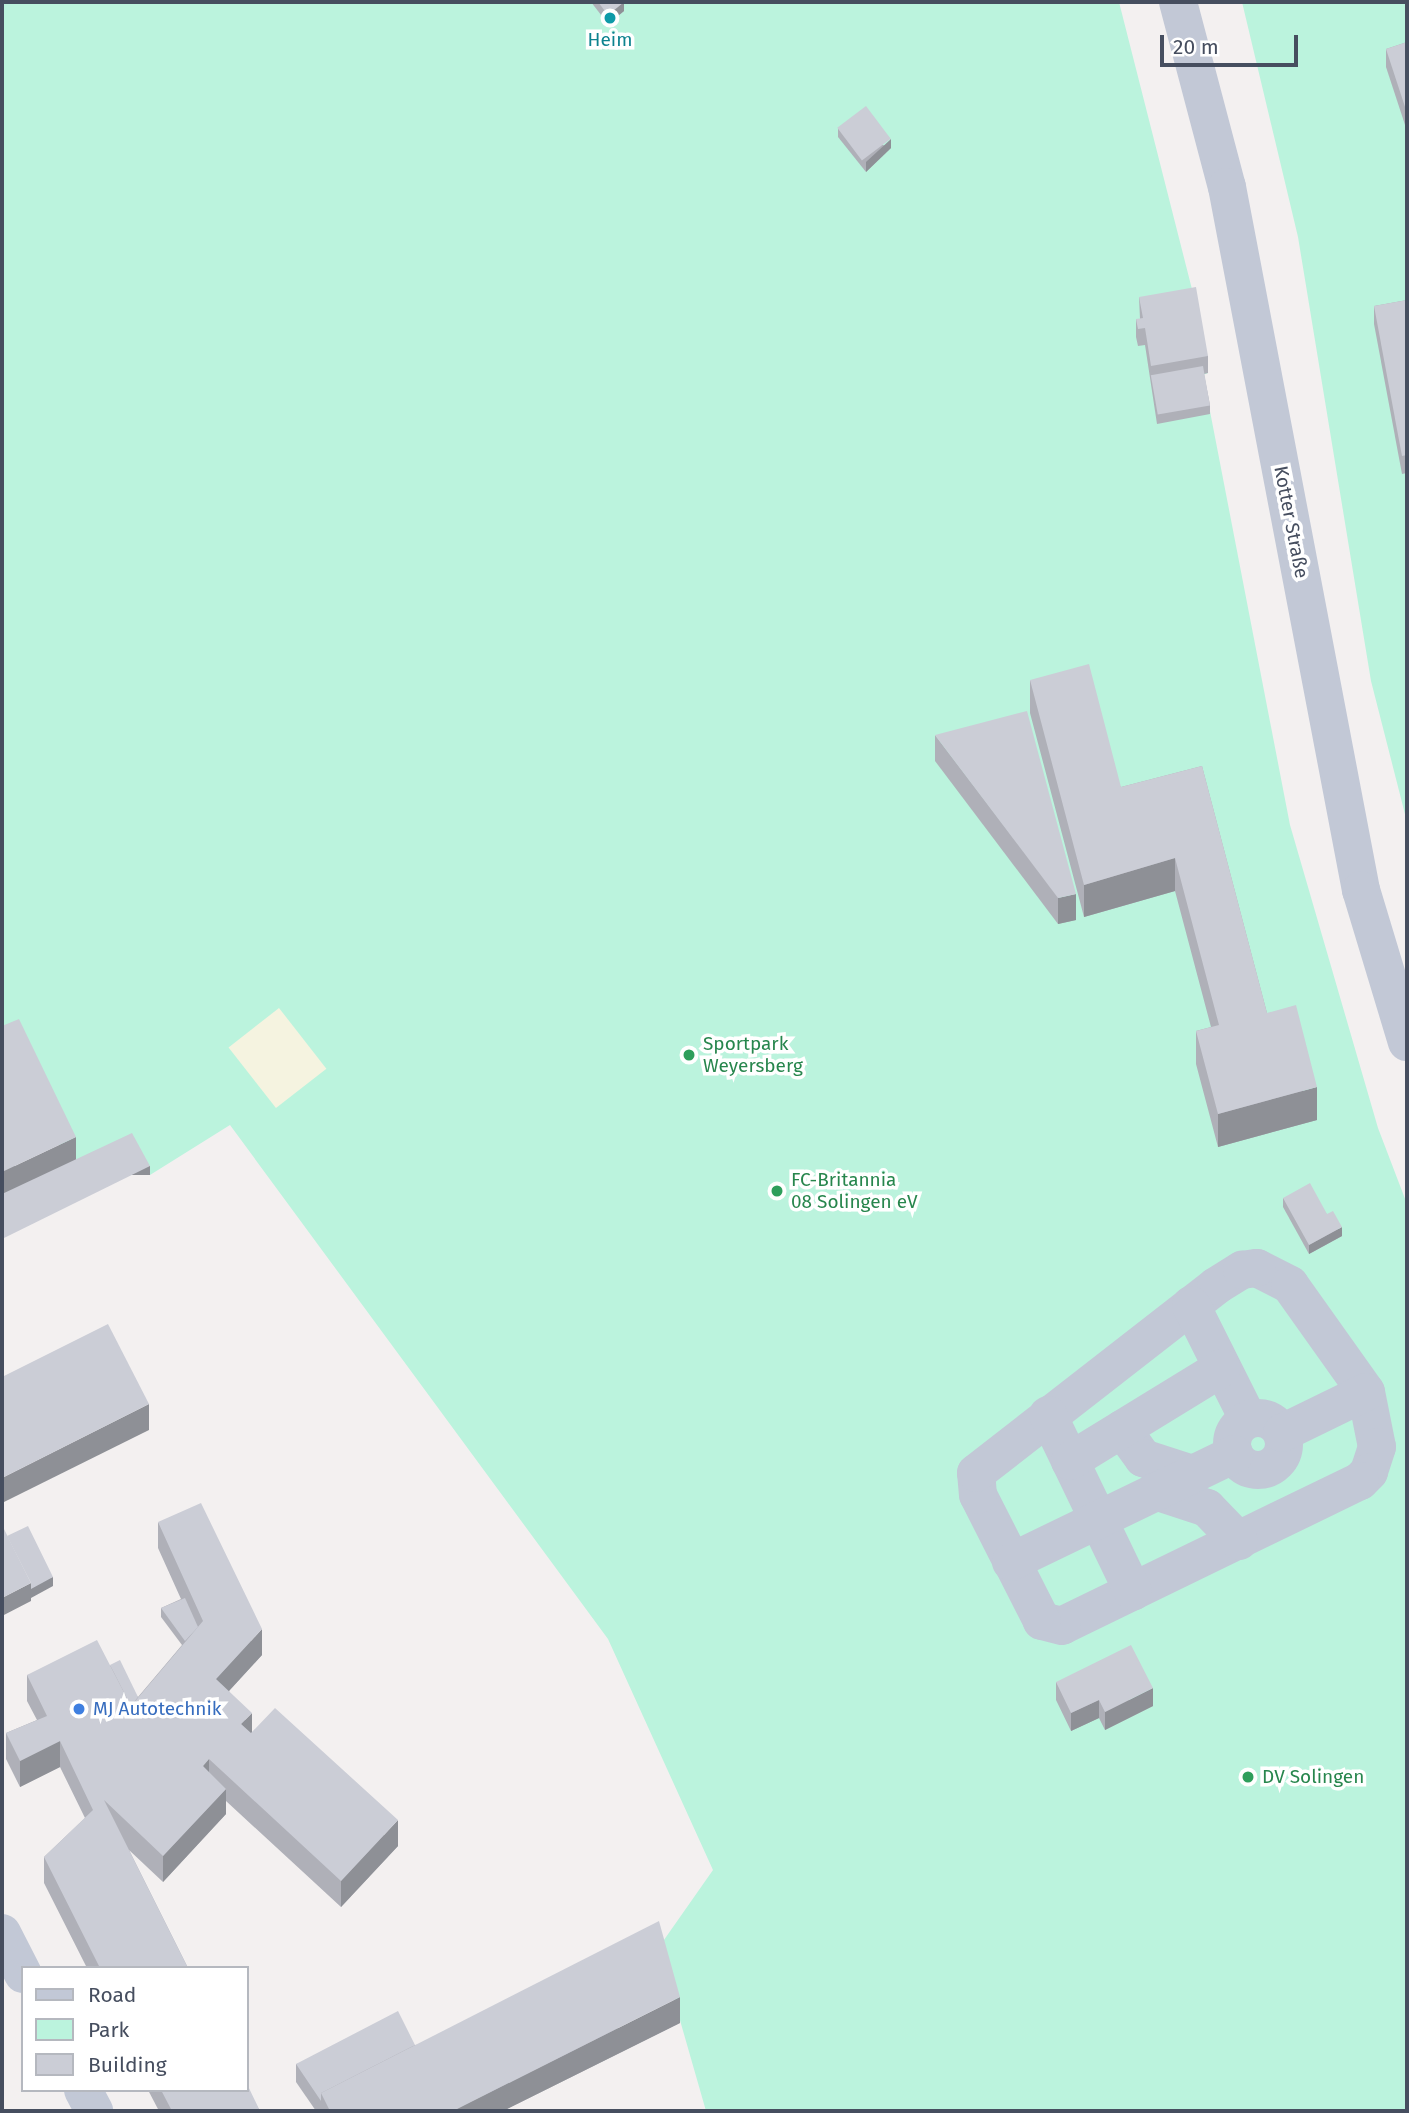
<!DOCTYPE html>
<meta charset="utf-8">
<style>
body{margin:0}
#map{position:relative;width:1409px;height:2113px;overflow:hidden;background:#f3f0f0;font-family:"Fira Sans",sans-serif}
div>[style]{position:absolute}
.green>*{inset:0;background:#bbf3dd}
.sand>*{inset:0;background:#f5f3e0;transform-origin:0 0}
.minor>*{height:38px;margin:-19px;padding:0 19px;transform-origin:19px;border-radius:19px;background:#c2c8d6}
.minor>.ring{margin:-19px;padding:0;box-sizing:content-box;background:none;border:38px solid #c2c8d6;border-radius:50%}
.wall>*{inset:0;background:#afb0b8}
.shaded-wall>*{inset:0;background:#8e9096;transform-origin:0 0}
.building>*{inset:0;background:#cbcdd6;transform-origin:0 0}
.dots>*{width:19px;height:19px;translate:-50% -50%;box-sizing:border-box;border:4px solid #fff;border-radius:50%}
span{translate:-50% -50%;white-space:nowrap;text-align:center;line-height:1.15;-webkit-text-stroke:7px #fff;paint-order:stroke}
.culture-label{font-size:19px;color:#0d838f}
.street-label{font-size:19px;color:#464e5f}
.leisure-label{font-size:19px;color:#27864d}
.left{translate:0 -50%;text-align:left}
.shop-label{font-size:19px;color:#366cbe}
.frame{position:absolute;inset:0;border:4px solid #464e5f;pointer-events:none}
.legend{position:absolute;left:21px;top:1966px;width:228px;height:126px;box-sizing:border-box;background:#fff;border:2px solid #b5b8bf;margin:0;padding:9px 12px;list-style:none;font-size:21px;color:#464e5f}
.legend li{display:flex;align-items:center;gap:14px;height:35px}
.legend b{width:35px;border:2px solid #b5b8bf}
.scale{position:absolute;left:1160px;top:35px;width:138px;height:32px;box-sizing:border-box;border:4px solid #464e5f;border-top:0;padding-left:9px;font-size:21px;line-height:24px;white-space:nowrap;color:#464e5f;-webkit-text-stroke:5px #fff;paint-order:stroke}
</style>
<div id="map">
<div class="green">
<i style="clip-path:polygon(2px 2px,1119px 2px,1196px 305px,1208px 373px,1203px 375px,1290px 825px,1378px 1128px,1407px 1204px,1407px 2111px,706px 2111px,659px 1947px,713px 1870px,608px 1639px,230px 1125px,150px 1175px,76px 1170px,2px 1059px)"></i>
<i style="clip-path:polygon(1242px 2px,1407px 2px,1407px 822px,1371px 681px,1298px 237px)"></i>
</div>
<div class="sand">
<i style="left:279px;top:1008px;width:77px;height:64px;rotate:52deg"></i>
</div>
<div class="minor">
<i style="left:1178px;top:2px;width:191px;rotate:75.2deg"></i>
<i style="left:1227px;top:187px;width:716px;rotate:79.21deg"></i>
<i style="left:1361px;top:890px;width:159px;rotate:73.2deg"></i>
<i style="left:1257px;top:1268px;width:37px;rotate:27deg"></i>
<i style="left:1290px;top:1285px;width:131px;rotate:54.6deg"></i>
<i style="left:1366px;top:1392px;width:56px;rotate:78.7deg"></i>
<i style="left:1377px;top:1447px;width:26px;rotate:108deg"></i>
<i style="left:1369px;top:1472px;width:13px;rotate:135deg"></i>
<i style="left:1360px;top:1481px;width:331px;rotate:154.1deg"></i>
<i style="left:1062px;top:1626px;width:21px;rotate:-166deg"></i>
<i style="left:1042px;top:1621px;width:141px;rotate:-116.9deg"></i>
<i style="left:978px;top:1495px;width:22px;rotate:-95deg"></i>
<i style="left:976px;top:1473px;width:304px;rotate:-37.9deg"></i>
<i style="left:1216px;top:1286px;width:31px;rotate:-32deg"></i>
<i style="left:1242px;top:1270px;width:15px;rotate:-8deg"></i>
<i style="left:1191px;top:1305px;width:127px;rotate:63.4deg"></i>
<i style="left:1048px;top:1415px;width:196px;rotate:64.3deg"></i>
<i class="ring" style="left:1232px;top:1418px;width:14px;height:14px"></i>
<i style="left:1122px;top:1429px;width:36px;rotate:54deg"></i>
<i style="left:1143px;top:1458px;width:52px;rotate:18.1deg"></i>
<i style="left:1282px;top:1433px;width:93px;rotate:-26deg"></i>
<i style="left:1070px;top:1461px;width:178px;rotate:-31.5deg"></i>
<i style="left:1155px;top:1491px;width:55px;rotate:18.1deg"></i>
<i style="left:1207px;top:1508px;width:46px;rotate:45.9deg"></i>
<i style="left:1011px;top:1562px;width:248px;rotate:-25.8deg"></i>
<i style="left:2px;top:1933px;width:46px;rotate:62.9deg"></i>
<i style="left:83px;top:2090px;width:24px;rotate:62deg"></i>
</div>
<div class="wall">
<i style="clip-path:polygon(591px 2px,623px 2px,624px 11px,608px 24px)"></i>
<i style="clip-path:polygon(1407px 42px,1407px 131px,1386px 67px,1386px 49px)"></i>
<i style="clip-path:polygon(838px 128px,891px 148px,866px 172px,838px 137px)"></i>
<i style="clip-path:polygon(1139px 297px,1208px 356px,1208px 373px,1204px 374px,1210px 405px,1210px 414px,1157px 424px,1145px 345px,1138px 346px,1136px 337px,1136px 319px,1140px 319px)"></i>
<i style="clip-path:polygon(1407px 300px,1407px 473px,1402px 474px,1374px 324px,1374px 306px)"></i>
<i style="clip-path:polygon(1030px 680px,1121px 787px,1202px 766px,1267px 1013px,1317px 1120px,1218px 1147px,1196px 1064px,1196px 1031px,1211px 1027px,1175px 891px,1084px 917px,1030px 713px)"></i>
<i style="clip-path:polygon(935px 735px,1076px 920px,1058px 924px,935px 761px)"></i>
<i style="clip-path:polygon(1283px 1198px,1327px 1214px,1342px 1236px,1309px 1254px,1283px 1207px)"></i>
<i style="clip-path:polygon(158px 1522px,262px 1655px,229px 1691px,252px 1732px,398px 1846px,341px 1907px,226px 1801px,226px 1814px,163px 1882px,129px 1850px,188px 1968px,87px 1968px,44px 1883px,44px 1857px,85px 1818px,60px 1767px,20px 1787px,6px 1759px,6px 1733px,37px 1720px,27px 1701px,27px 1675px,110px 1665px,138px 1697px,182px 1645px,161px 1617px,161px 1608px,181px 1599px,158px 1548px)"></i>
<i style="clip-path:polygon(1056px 1682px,1153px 1706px,1105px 1730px,1099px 1718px,1071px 1731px,1056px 1700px)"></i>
<i style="clip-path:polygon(680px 2023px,503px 2111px,316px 2111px,296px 2082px,296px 2064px,415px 2045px)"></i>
<i style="clip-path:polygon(148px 2090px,247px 2090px,260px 2111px,159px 2111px)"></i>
</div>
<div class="shaded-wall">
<i style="clip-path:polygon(624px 2px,624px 11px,608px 24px,608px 15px)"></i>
<i style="clip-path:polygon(891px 139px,891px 148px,866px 172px,866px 162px)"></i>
<i style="clip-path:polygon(1175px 858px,1175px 891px,1084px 917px,1084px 885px)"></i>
<i style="clip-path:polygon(1076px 894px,1076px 920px,1058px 924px,1058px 898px)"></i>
<i style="clip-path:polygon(1317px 1087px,1317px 1120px,1218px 1147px,1218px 1114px)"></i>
<i style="clip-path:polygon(76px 1137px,76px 1170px,2px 1204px,2px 1172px)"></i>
<i style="left:150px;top:1166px;width:9px;height:165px;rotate:90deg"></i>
<i style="clip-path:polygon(1342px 1227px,1342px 1236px,1309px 1254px,1309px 1245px)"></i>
<i style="clip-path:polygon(149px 1404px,149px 1430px,2px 1503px,2px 1478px)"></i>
<i style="clip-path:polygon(53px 1577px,53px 1586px,31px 1598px,31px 1601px,2px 1616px,2px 1598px,31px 1583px)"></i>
<i style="clip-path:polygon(262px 1629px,262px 1655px,216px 1705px,216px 1679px)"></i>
<i style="clip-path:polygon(1153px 1688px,1153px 1706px,1105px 1730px,1105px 1712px)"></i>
<i style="clip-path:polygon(1099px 1700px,1099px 1718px,1071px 1731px,1071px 1713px)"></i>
<i style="clip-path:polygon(252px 1713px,252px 1738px,241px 1724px)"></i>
<i style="clip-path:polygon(60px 1741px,60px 1767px,20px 1787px,20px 1761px)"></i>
<i style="clip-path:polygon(209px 1759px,209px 1785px,203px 1766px)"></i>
<i style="clip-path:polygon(226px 1789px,226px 1814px,163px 1882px,163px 1856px)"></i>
<i style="clip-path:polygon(398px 1820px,398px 1846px,341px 1907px,341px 1881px)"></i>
<i style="clip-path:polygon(680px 1997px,680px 2023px,503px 2111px,453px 2111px)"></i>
</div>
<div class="building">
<i style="clip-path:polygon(598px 2px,624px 2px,608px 15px)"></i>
<i style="clip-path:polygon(1407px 42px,1407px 113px,1386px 49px)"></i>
<i style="left:866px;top:106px;width:41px;height:36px;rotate:53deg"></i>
<i style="clip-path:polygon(1196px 287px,1208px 356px,1151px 366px,1145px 328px,1138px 329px,1136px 319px,1143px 318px,1139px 297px)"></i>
<i style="clip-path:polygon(1407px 300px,1407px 455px,1402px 456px,1374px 306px)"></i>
<i style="left:1203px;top:366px;width:40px;height:53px;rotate:80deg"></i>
<i style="clip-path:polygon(1089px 664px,1121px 787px,1202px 766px,1267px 1013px,1296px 1005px,1317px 1087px,1218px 1114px,1196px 1031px,1219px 1025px,1175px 858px,1084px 885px,1030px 680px)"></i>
<i style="clip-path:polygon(1027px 711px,1076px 894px,1058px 898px,935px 735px)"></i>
<i style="clip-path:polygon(19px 1019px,76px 1137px,2px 1172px,2px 1026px)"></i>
<i style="clip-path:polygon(132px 1133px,150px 1166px,2px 1239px,2px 1194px)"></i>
<i style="clip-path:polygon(1310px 1183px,1327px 1214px,1333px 1211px,1342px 1227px,1309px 1245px,1283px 1198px)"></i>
<i style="clip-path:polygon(108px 1324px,149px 1404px,2px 1478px,2px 1377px)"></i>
<i style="clip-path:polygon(201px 1503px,262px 1629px,216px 1679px,252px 1713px,241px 1724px,251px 1733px,275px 1708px,398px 1820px,341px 1881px,209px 1759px,203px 1766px,226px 1789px,163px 1856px,104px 1800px,188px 1968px,100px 1968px,44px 1857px,93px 1810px,60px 1741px,20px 1761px,6px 1733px,47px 1716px,27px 1675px,97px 1640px,131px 1706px,203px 1621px,158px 1522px)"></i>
<i style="clip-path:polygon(28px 1526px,53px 1577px,31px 1589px,31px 1583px,7px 1536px)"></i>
<i style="clip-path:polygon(4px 1529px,31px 1583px,2px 1598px,2px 1530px)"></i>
<i style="clip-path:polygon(185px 1598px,198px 1627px,185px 1641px,161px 1608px)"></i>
<i style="clip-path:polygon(1131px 1645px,1153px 1688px,1105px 1712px,1099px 1700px,1071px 1713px,1056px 1682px)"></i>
<i style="clip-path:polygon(120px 1660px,138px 1697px,131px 1706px,110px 1665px)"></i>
<i style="clip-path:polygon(659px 1921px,680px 1997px,453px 2111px,330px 2111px,321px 2093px)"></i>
<i style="clip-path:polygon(398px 2011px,415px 2045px,321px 2093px,321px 2101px,296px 2064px)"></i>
<i style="clip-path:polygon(247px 2084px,260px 2111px,172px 2111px,161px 2090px,247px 2090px)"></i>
</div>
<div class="dots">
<i style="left:610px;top:18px;background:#0f9aa8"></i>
<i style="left:689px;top:1055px;background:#2e9e5b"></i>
<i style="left:777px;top:1191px;background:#2e9e5b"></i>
<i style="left:79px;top:1709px;background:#3f7fe0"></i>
<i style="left:1248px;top:1777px;background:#2e9e5b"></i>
</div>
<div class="culture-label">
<span style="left:610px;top:40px">Heim</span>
</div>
<div class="street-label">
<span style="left:1291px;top:522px;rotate:79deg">Kotter Straße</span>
</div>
<div class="leisure-label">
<span class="left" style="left:703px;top:1055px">Sportpark<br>Weyersberg</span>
<span class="left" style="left:791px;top:1191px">FC-Britannia<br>08 Solingen eV</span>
<span class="left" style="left:1262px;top:1777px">DV Solingen</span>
</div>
<div class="shop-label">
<span class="left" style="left:93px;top:1709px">MJ Autotechnik</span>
</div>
<div class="frame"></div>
<ul class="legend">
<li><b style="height:9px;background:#c2c8d6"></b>Road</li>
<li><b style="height:19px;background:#bbf3dd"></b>Park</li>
<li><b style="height:19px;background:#cbcdd6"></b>Building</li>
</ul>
<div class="scale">20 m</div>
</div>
